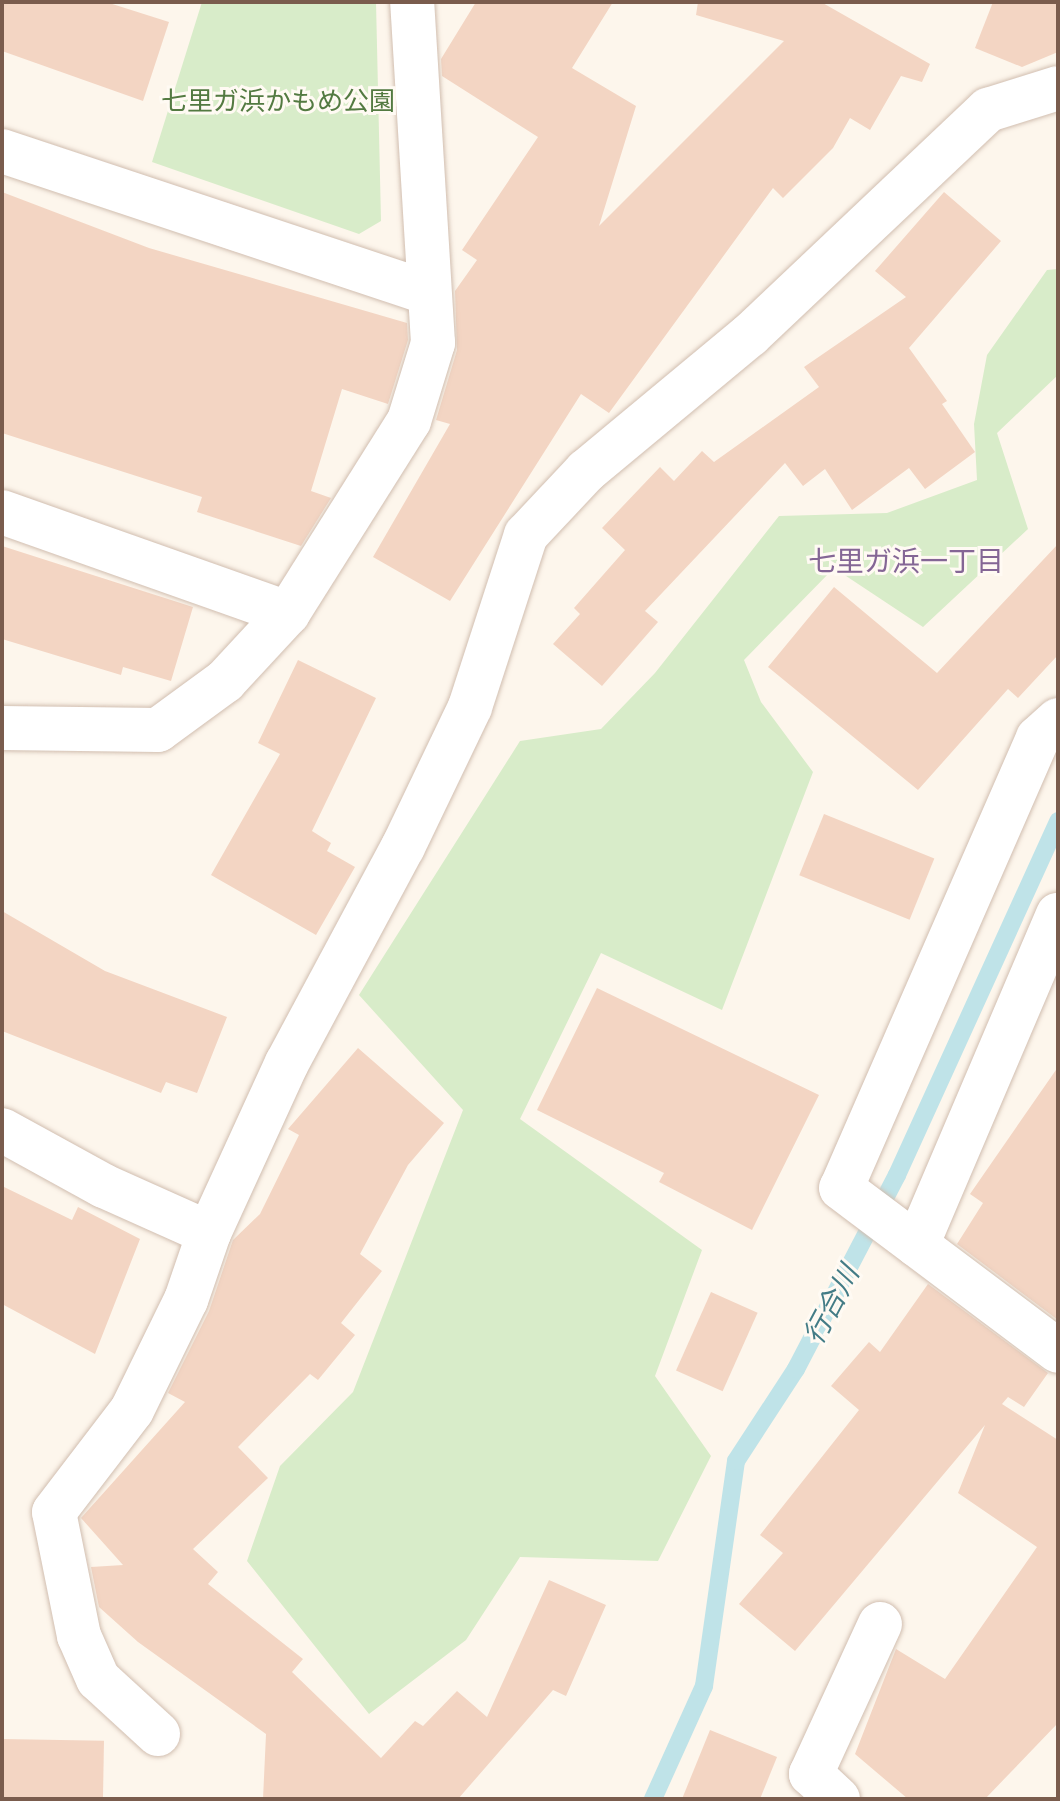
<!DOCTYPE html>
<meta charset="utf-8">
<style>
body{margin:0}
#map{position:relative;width:1060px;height:1801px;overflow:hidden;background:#fdf6ec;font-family:Lato,"Noto Sans JP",sans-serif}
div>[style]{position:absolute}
.green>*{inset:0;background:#d8ecc9}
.stream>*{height:18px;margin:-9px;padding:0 9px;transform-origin:9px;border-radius:9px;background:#bfe3e8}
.building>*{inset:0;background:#f3d5c3;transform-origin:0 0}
.roads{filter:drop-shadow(0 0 2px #d1beb0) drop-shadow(0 0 2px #d1beb0)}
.minor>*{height:44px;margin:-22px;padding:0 22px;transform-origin:22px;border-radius:22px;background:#fff}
span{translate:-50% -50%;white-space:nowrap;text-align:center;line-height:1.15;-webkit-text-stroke:6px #fffaf3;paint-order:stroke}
.park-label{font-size:26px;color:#537a41}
.neighbourhood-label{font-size:28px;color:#846695}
.water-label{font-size:28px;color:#437c86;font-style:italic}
.frame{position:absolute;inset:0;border:4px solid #7a5c4d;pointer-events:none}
</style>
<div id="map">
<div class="green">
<i style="clip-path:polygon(202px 2px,376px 2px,381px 221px,359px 234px,152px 162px)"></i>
<i style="clip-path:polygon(1058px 269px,1058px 375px,997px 433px,1028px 529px,923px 627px,834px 568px,744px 660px,761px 702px,813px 772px,722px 1010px,601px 953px,520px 1119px,702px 1250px,655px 1376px,711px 1456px,658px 1561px,520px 1557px,466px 1640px,369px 1714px,247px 1561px,280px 1466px,353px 1392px,463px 1110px,359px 995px,520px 741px,601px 729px,655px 673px,779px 516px,887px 513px,977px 480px,974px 424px,987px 355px,1047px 270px)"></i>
</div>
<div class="stream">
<i style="left:653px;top:1799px;width:124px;rotate:-65.7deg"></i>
<i style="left:704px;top:1686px;width:227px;rotate:-81.9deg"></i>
<i style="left:736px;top:1461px;width:110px;rotate:-56.9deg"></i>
<i style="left:796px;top:1369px;width:219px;rotate:-62.5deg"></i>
<i style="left:897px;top:1175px;width:389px;rotate:-65.5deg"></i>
</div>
<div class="building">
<i style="clip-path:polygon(2px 2px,106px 2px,169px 22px,143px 101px,2px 51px)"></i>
<i style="clip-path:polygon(476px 2px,613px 2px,572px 68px,636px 106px,599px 226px,784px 41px,696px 15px,698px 2px,821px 2px,930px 64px,922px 82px,901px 76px,870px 130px,850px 118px,833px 148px,783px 198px,773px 188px,609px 413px,581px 394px,450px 601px,373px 557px,450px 424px,436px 420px,457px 350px,455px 291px,477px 260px,462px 250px,538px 137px,442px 76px,441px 59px)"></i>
<i style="clip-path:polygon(993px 2px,1058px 2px,1058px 52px,1022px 67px,975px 48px)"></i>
<i style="clip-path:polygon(2px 192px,149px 248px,407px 323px,408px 340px,388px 404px,342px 389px,311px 491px,331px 498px,301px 546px,197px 512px,202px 497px,2px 433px)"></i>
<i style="clip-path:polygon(944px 192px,1001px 241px,909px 348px,947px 401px,942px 404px,975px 452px,925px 489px,909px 468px,852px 510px,825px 469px,803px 486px,785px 463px,645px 611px,658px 622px,602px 686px,553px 644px,580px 614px,574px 608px,625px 550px,602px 528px,660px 467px,674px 481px,702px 451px,714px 462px,819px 387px,804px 367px,906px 297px,875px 271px)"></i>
<i style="clip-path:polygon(1058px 544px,1058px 655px,1018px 698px,1008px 689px,918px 790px,768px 667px,834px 587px,937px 673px)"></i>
<i style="clip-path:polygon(2px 546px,193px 607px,171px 681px,123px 667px,121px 675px,2px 639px)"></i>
<i style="clip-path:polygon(298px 660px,376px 698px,312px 831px,331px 843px,327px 851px,355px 867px,316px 935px,211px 875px,280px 754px,258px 743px)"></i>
<i style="left:824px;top:814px;width:119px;height:66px;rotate:22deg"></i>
<i style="clip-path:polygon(2px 911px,105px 971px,227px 1017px,197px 1093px,166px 1082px,161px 1093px,2px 1031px)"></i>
<i style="clip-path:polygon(597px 988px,819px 1095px,752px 1230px,659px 1182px,664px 1173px,537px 1110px)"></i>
<i style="clip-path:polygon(358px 1048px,444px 1123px,408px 1165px,360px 1254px,382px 1271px,341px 1323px,355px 1335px,318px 1380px,310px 1374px,238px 1447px,268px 1478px,193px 1549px,218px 1572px,208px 1584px,303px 1659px,292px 1672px,381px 1758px,415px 1721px,423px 1726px,457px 1691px,487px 1717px,549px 1580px,606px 1605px,566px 1696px,553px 1690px,458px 1799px,263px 1799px,266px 1734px,138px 1642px,99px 1607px,91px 1567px,123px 1565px,81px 1518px,185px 1402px,168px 1393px,209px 1311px,233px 1240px,260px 1214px,299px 1135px,288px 1129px)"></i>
<i style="clip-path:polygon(1058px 1067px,1058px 1320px,957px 1244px,983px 1203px,970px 1194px)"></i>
<i style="clip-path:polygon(2px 1186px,72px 1220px,78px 1207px,140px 1239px,95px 1354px,2px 1304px)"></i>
<i style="clip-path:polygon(928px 1284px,1048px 1373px,1024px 1407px,1008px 1397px,1002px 1404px,1058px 1440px,1058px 1723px,985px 1799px,908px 1799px,855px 1754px,896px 1649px,945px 1679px,1037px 1547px,958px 1493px,985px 1425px,795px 1651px,739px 1604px,783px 1553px,760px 1535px,859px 1410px,831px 1386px,869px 1342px,880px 1352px)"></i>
<i style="left:711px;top:1292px;width:51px;height:86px;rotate:24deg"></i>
<i style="clip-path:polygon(710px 1730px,777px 1757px,760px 1799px,682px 1799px)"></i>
<i style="left:2px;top:1739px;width:102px;height:60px;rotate:1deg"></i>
</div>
<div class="roads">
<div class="minor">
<i style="left:2px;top:151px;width:449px;rotate:18.4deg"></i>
<i style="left:2px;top:512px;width:303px;rotate:19.5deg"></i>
<i style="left:288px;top:613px;width:227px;rotate:-57.8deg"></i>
<i style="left:409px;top:421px;width:82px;rotate:-72.9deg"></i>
<i style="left:433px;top:343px;width:342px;rotate:-93.5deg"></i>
<i style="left:1058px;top:720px;width:27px;rotate:138deg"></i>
<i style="left:1038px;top:738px;width:491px;rotate:113.6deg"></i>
<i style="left:841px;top:1188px;width:271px;rotate:36.9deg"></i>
<i style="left:2px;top:728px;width:156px;rotate:0.7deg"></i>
<i style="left:158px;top:730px;width:83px;rotate:-36.2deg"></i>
<i style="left:225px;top:681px;width:93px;rotate:-47.2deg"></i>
<i style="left:2px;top:1130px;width:116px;rotate:28.8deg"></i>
<i style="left:104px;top:1186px;width:115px;rotate:24.1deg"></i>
<i style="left:209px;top:1233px;width:187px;rotate:-65.4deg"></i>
<i style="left:287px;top:1063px;width:245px;rotate:-61.8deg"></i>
<i style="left:403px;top:847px;width:155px;rotate:-64.4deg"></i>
<i style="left:470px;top:707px;width:181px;rotate:-72deg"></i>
<i style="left:526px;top:535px;width:88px;rotate:-46.8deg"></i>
<i style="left:586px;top:471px;width:213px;rotate:-39.7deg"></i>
<i style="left:750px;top:335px;width:328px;rotate:-43.4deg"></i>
<i style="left:988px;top:110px;width:73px;rotate:-17.4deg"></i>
<i style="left:917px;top:1245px;width:359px;rotate:-66.9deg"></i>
<i style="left:158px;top:1734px;width:81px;rotate:-137.5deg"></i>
<i style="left:98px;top:1679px;width:47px;rotate:-113.8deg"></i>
<i style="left:79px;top:1636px;width:126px;rotate:-101.4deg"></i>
<i style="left:54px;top:1512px;width:128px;rotate:-52.6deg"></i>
<i style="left:132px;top:1410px;width:123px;rotate:-63.9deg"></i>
<i style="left:186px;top:1300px;width:71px;rotate:-71.1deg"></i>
<i style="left:838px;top:1799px;width:37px;rotate:-137deg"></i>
<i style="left:811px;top:1774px;width:165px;rotate:-65.3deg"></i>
</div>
</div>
<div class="park-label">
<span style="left:278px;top:101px">七里ガ浜かもめ公園</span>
</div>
<div class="neighbourhood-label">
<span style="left:906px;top:560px">七里ガ浜一丁目</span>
</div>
<div class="water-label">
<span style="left:830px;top:1304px;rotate:-62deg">行合川</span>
</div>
<div class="frame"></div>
</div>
